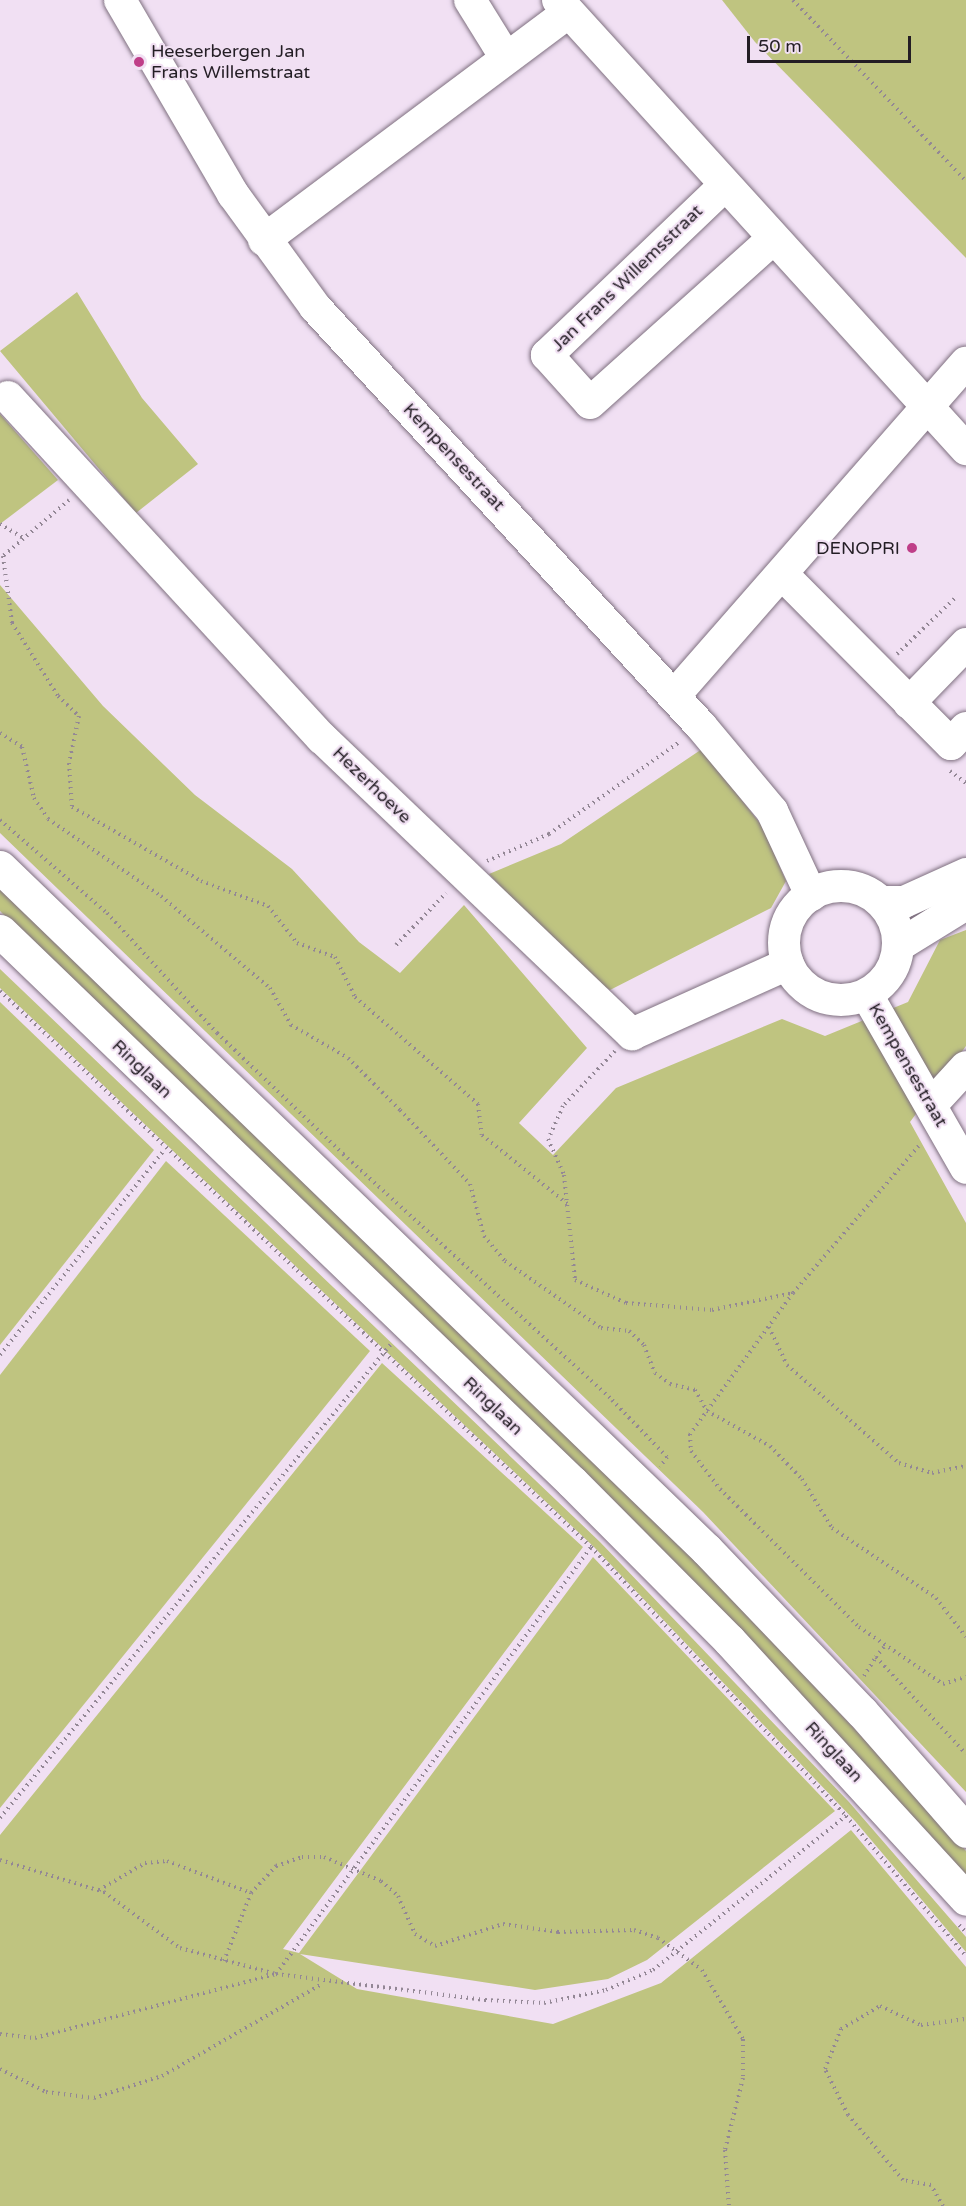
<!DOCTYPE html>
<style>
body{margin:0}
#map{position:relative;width:966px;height:2206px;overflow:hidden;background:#f1e0f3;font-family:"Varela Round",sans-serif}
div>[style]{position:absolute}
.green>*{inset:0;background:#bfc480}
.path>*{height:4px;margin-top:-2px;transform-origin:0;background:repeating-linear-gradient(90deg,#938795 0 1.5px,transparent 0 6px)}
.roads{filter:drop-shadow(0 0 2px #7f7080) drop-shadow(0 0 2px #7f7080)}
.minor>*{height:32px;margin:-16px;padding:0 16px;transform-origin:16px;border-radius:16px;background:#fff}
.minor>.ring{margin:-16px;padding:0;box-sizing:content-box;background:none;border:32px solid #fff;border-radius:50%}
.major>*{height:33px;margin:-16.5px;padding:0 16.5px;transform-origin:16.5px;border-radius:16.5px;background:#fff}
.dots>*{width:16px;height:16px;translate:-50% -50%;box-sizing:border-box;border:3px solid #f1e0f3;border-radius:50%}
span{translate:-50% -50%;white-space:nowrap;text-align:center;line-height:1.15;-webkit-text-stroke:4.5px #f1e0f3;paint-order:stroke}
.poi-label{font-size:18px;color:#231d24}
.left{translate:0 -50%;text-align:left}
.right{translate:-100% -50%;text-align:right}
.street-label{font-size:18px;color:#231d24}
.scale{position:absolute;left:747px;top:36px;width:164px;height:27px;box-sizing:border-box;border:3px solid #231d24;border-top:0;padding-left:8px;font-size:18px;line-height:21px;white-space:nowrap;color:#231d24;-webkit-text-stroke:4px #f1e0f3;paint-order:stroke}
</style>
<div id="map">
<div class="green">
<i style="clip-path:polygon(722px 0,966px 0,966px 258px,755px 42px)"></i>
<i style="clip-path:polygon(77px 292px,142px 398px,198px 464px,136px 513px,0 351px)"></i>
<i style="clip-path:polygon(0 414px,58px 480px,0 524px)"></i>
<i style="clip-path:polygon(0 585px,103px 706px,195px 795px,292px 869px,359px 942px,400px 973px,464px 905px,587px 1048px,519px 1123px,553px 1155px,616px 1088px,782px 1019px,825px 1036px,908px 1002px,940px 940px,966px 930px,966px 1046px,910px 1122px,966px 1223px,966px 1792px,703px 1512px,0 833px)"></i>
<i style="clip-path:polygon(702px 749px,762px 826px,786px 881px,771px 908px,610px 990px,573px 967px,489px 874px,561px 844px)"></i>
<i style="clip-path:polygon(0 887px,692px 1556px,941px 1821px,966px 1851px,966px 1879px,0 911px)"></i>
<i style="clip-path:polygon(0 969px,600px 1542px,849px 1802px,966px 1937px,966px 1952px,855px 1821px,594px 1547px,0 988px)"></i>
<i style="clip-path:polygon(0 1002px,154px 1150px,0 1345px)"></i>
<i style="clip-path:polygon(166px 1161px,370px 1351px,0 1808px,0 1375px)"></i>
<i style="clip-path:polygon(382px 1363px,583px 1547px,283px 1949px,299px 1953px,593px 1557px,835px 1811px,647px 1960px,608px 1979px,535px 1990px,300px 1954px,357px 1989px,553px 2024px,661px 1983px,851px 1830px,966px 1967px,966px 2206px,0 2206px,0 1835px)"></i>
</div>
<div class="path">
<i style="left:793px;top:0;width:250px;rotate:46.3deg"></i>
<i style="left:69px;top:500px;width:87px;rotate:139.7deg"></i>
<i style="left:3px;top:556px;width:68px;rotate:82.3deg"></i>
<i style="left:12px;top:623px;width:86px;rotate:57.8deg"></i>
<i style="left:58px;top:696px;width:29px;rotate:44deg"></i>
<i style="left:79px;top:716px;width:48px;rotate:102deg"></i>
<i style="left:69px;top:763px;width:44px;rotate:86.1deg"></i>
<i style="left:72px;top:807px;width:149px;rotate:29.8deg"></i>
<i style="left:201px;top:881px;width:72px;rotate:20.5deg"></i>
<i style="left:268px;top:906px;width:47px;rotate:51.9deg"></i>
<i style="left:297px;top:943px;width:40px;rotate:20.2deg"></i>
<i style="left:335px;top:957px;width:45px;rotate:63.4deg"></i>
<i style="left:355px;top:997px;width:163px;rotate:41deg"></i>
<i style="left:478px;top:1104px;width:31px;rotate:83deg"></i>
<i style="left:482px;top:1135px;width:113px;rotate:38.9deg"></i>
<i style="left:0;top:524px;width:29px;rotate:31deg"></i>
<i style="left:897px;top:654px;width:83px;rotate:-44deg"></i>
<i style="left:0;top:733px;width:26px;rotate:32deg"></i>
<i style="left:22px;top:747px;width:52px;rotate:76.8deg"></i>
<i style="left:34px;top:798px;width:25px;rotate:56deg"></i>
<i style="left:48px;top:819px;width:137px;rotate:34.3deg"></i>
<i style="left:161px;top:896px;width:143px;rotate:40.2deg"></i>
<i style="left:270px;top:988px;width:43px;rotate:60.4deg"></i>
<i style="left:291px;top:1025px;width:66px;rotate:30.1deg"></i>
<i style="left:348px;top:1058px;width:74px;rotate:45deg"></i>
<i style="left:400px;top:1110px;width:102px;rotate:46.6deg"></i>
<i style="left:470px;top:1184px;width:54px;rotate:74.9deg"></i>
<i style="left:484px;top:1236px;width:33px;rotate:50deg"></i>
<i style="left:505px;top:1261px;width:117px;rotate:34.9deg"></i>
<i style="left:601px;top:1328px;width:28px;rotate:6deg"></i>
<i style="left:629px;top:1331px;width:21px;rotate:43deg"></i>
<i style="left:644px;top:1345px;width:30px;rotate:69deg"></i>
<i style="left:655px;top:1373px;width:19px;rotate:36deg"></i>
<i style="left:670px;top:1384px;width:26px;rotate:13deg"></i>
<i style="left:695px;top:1390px;width:24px;rotate:60deg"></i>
<i style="left:707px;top:1411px;width:72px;rotate:29.1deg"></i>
<i style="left:770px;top:1446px;width:46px;rotate:45.9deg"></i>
<i style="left:802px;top:1479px;width:57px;rotate:58.5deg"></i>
<i style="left:832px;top:1528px;width:125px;rotate:33.9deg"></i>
<i style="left:936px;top:1598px;width:49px;rotate:52.4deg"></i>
<i style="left:950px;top:771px;width:20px;rotate:37deg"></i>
<i style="left:0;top:820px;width:142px;rotate:41deg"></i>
<i style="left:107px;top:913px;width:163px;rotate:47.5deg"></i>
<i style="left:217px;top:1033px;width:175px;rotate:43.8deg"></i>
<i style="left:343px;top:1154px;width:365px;rotate:42.4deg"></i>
<i style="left:612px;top:1400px;width:79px;rotate:46deg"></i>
<i style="left:667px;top:1457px;width:12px;rotate:125deg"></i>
<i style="left:487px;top:861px;width:68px;rotate:-23.5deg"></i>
<i style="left:549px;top:834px;width:161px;rotate:-35.2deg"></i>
<i style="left:396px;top:945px;width:72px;rotate:-46.1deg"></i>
<i style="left:0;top:991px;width:811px;rotate:43.25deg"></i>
<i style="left:591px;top:1547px;width:371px;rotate:46.5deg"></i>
<i style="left:846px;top:1816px;width:184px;rotate:49.4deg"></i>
<i style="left:615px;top:1051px;width:76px;rotate:133.4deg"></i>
<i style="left:563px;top:1106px;width:36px;rotate:114deg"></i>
<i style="left:548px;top:1139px;width:39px;rotate:66deg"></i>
<i style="left:564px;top:1175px;width:106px;rotate:84deg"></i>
<i style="left:575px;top:1280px;width:56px;rotate:24.3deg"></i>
<i style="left:626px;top:1303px;width:86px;rotate:4.7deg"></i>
<i style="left:712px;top:1310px;width:83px;rotate:-11.9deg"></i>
<i style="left:793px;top:1293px;width:175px;rotate:126.1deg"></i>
<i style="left:690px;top:1434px;width:17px;rotate:87deg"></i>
<i style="left:691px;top:1451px;width:48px;rotate:52.7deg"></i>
<i style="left:720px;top:1489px;width:196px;rotate:44.8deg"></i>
<i style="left:859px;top:1627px;width:102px;rotate:34.2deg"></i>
<i style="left:943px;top:1684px;width:24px;rotate:-17deg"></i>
<i style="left:793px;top:1293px;width:197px;rotate:-49.5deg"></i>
<i style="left:769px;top:1327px;width:42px;rotate:64.7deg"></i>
<i style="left:787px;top:1365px;width:149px;rotate:41.2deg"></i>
<i style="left:899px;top:1463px;width:34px;rotate:17deg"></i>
<i style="left:932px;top:1473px;width:35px;rotate:-12deg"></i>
<i style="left:0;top:1355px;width:263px;rotate:-51.3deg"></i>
<i style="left:884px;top:1647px;width:13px;rotate:129deg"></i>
<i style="left:876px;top:1657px;width:132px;rotate:47.1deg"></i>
<i style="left:864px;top:1676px;width:22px;rotate:-58deg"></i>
<i style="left:0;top:1818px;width:614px;rotate:-50.48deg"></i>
<i style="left:0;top:1860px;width:109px;rotate:17.1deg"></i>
<i style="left:104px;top:1892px;width:94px;rotate:36.4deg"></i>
<i style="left:180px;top:1948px;width:99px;rotate:15.2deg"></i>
<i style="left:276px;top:1974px;width:531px;rotate:-53.58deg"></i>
<i style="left:99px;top:1890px;width:53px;rotate:-30.4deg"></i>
<i style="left:145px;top:1863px;width:22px;rotate:-5deg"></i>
<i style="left:167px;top:1861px;width:90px;rotate:20.9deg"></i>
<i style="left:959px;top:1925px;width:10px;rotate:45deg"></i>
<i style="left:224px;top:1961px;width:73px;rotate:-68.3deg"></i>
<i style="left:251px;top:1893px;width:37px;rotate:-47deg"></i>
<i style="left:276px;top:1866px;width:28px;rotate:-19deg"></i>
<i style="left:302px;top:1857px;width:22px"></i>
<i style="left:324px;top:1857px;width:62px;rotate:22.8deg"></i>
<i style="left:381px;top:1881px;width:23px;rotate:41deg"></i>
<i style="left:398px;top:1896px;width:42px;rotate:65.9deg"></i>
<i style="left:415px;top:1934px;width:23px;rotate:31deg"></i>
<i style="left:435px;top:1946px;width:71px;rotate:-17.9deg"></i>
<i style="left:503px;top:1924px;width:56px;rotate:8.3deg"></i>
<i style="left:558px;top:1932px;width:76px;rotate:-1.5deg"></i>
<i style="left:634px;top:1930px;width:25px;rotate:18deg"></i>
<i style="left:658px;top:1938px;width:54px;rotate:36deg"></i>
<i style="left:702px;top:1970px;width:80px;rotate:59.3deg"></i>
<i style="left:743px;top:2039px;width:39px;rotate:90deg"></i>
<i style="left:743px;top:2078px;width:74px;rotate:104deg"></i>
<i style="left:725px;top:2150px;width:56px;rotate:85.9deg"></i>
<i style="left:0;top:2034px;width:35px;rotate:7deg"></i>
<i style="left:35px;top:2038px;width:249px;rotate:-14.9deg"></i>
<i style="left:276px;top:1974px;width:211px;rotate:7.1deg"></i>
<i style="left:485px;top:2000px;width:59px;rotate:2.9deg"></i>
<i style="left:544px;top:2003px;width:63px;rotate:-11.8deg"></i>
<i style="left:606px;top:1990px;width:51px;rotate:-23.1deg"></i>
<i style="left:653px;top:1970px;width:247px;rotate:-38.6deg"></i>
<i style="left:0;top:2069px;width:51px;rotate:26.6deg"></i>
<i style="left:46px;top:2092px;width:48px;rotate:7.1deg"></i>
<i style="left:94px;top:2098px;width:71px;rotate:-17.9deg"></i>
<i style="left:162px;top:2076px;width:185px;rotate:-29.9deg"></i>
<i style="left:943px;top:2206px;width:24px;rotate:-120deg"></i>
<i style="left:931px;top:2185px;width:28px;rotate:-170deg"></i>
<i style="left:903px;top:2180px;width:85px;rotate:-130.2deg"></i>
<i style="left:848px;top:2115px;width:51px;rotate:-116.6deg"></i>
<i style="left:825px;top:2069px;width:43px;rotate:-68.2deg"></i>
<i style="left:841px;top:2029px;width:45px;rotate:-30.5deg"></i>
<i style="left:880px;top:2006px;width:45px;rotate:24.9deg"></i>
<i style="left:921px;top:2025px;width:45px;rotate:-7.6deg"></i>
</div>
<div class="roads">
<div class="minor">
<i style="left:120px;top:0;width:225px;rotate:59.8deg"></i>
<i style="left:233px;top:194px;width:140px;rotate:54deg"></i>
<i style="left:315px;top:307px;width:570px;rotate:47.35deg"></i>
<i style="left:701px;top:726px;width:111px;rotate:50.1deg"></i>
<i style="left:772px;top:811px;width:93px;rotate:65.1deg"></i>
<i style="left:470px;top:0;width:68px;rotate:58.2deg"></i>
<i style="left:558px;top:0;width:607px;rotate:47.74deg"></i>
<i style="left:724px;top:186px;width:245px;rotate:136.3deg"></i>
<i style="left:547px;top:355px;width:64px;rotate:48.1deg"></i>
<i style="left:590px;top:403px;width:246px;rotate:-41.9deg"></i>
<i style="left:264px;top:240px;width:379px;rotate:-36.8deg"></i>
<i style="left:8px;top:397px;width:464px;rotate:47.4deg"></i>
<i style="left:322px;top:738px;width:429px;rotate:43.7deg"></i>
<i style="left:632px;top:1034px;width:171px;rotate:-24.2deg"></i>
<i style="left:783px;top:575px;width:238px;rotate:45.2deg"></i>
<i style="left:951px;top:744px;width:22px;rotate:-47deg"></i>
<i style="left:674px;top:696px;width:443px;rotate:-48.8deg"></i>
<i style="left:909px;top:703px;width:82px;rotate:-46deg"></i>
<i class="ring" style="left:784px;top:886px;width:82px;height:82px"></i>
<i style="left:881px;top:902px;width:23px"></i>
<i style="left:904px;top:902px;width:68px;rotate:-24.3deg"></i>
<i style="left:898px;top:946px;width:80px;rotate:-31.7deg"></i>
<i style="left:867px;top:995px;width:199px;rotate:60.2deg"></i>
<i style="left:932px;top:1104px;width:50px;rotate:-47.4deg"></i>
</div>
<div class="major">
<i style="left:0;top:867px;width:982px;rotate:44.01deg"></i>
<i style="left:706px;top:1549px;width:226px;rotate:46.3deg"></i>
<i style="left:862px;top:1712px;width:158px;rotate:48.8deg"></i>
<i style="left:0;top:931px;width:794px;rotate:43.93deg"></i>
<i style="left:572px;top:1482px;width:223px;rotate:45.2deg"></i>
<i style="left:729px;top:1640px;width:351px;rotate:47.5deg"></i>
</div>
</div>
<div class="dots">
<i style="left:139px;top:62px;background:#bf3e88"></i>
<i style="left:912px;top:548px;background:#bf3e88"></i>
</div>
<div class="poi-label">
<span class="left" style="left:151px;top:62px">Heeserbergen Jan<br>Frans Willemstraat</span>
<span class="right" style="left:900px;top:548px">DENOPRI</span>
</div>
<div class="street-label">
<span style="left:627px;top:278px;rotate:-44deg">Jan Frans Willemsstraat</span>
<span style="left:454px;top:457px;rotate:47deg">Kempensestraat</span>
<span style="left:372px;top:785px;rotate:44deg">Hezerhoeve</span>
<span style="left:908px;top:1065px;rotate:60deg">Kempensestraat</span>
<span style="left:142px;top:1069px;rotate:44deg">Ringlaan</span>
<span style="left:493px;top:1406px;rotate:44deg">Ringlaan</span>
<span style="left:834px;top:1752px;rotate:47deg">Ringlaan</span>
</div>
<div class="scale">50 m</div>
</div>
